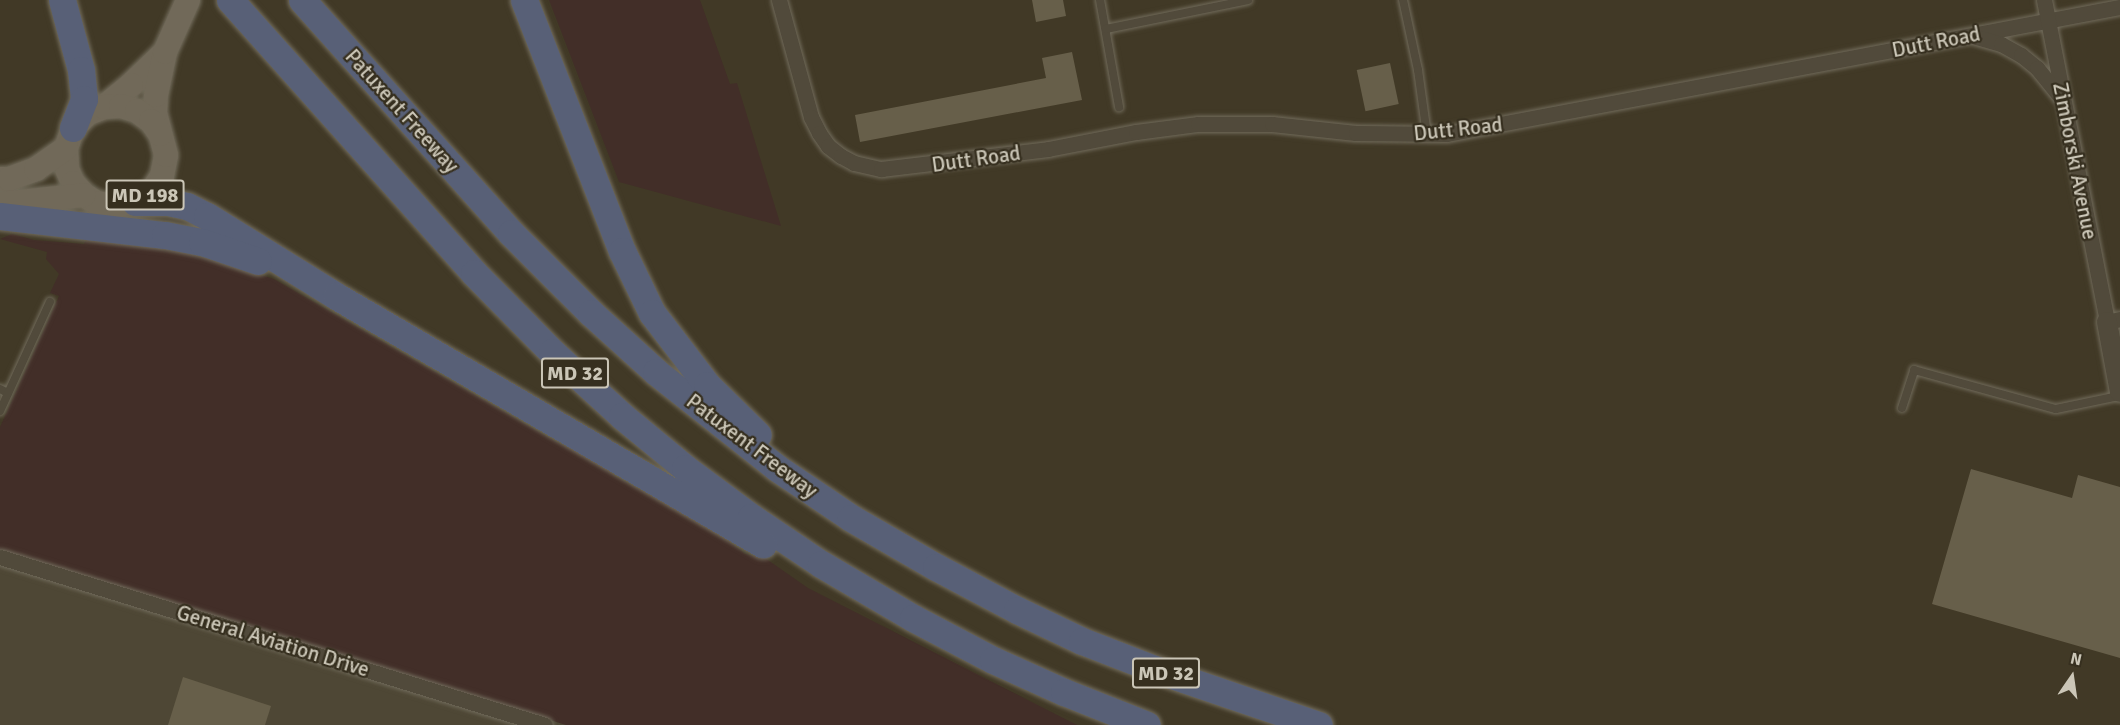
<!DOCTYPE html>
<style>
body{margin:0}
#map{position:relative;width:2120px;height:725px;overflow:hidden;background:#413926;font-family:Signika,sans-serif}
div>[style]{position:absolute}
.airport>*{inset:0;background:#4e4735}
.green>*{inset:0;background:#422e28}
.building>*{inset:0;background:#675f4a;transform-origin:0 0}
.roads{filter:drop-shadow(0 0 2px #716b5b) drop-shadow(0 0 2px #716b5b)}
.service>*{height:8px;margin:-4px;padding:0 4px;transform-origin:4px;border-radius:4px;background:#514a3b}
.minor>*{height:15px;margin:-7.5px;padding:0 7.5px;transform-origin:7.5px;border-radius:7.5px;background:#514a3b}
.tertiary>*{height:20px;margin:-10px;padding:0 10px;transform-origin:10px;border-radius:10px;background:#514a3b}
.primary>*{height:24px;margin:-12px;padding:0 12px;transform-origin:12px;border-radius:12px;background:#716959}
.motorway>*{height:27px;margin:-13.5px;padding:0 13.5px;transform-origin:13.5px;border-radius:13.5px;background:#586077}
span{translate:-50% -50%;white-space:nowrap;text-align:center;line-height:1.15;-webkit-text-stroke:4.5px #362f1f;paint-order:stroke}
.shield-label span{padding:2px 4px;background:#362f1f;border:2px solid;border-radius:4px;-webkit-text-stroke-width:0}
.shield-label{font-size:20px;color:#cbc6b7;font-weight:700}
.street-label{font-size:21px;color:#cbc6b7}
.north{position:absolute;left:2042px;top:647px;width:60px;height:60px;-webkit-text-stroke:4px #362f1f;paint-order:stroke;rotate:13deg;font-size:16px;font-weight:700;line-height:24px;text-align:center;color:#cbc6b7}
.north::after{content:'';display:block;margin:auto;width:21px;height:27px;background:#cbc6b7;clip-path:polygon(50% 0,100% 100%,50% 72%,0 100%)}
</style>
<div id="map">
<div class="airport">
<i style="clip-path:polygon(0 530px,634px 725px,0 725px)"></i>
</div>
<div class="green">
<i style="clip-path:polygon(549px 0,700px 0,730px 84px,737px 83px,781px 226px,619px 182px)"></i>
<i style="clip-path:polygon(12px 234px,34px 240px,84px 244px,86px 240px,182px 251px,274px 279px,555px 441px,606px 465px,615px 476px,711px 527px,745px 554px,765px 558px,808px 588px,1077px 725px,566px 725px,0 550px,0 427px,59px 296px,50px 293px,59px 274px,46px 259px,47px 252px,0 239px)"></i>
</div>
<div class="building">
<i style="clip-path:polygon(1032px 0,1063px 0,1066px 16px,1036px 22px)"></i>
<i style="clip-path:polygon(1072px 52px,1082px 100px,860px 142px,855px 115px,1046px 78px,1042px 58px)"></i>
<i style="left:1390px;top:63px;width:42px;height:34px;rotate:78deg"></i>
<i style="clip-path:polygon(1971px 469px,2072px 498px,2078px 475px,2120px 487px,2120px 658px,1932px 604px)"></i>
<i style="clip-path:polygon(183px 677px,271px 706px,265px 725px,168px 725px)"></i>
</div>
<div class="roads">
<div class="service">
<i style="left:1100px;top:0;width:109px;rotate:79.9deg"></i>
<i style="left:1403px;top:0;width:72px;rotate:77.9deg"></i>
<i style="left:1418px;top:70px;width:66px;rotate:82.1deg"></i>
<i style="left:1106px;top:29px;width:145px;rotate:-11.5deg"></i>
<i style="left:0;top:389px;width:9px;rotate:27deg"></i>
<i style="left:1902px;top:408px;width:40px;rotate:-72deg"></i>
<i style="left:1914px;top:370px;width:147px;rotate:15.4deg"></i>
<i style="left:2056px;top:409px;width:64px;rotate:-11.7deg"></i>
<i style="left:0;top:411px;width:120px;rotate:-65.4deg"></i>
</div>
<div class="minor">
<i style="left:779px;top:0;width:121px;rotate:74.7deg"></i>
<i style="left:811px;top:117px;width:18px;rotate:63deg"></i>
<i style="left:819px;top:133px;width:16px;rotate:55deg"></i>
<i style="left:828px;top:146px;width:16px;rotate:38deg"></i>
<i style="left:841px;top:156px;width:15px;rotate:28deg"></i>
<i style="left:854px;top:163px;width:28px;rotate:13deg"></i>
<i style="left:881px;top:169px;width:168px;rotate:-6.8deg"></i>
<i style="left:1048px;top:149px;width:90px;rotate:-10.9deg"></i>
<i style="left:1136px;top:132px;width:63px;rotate:-7.4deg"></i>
<i style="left:1198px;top:124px;width:74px"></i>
<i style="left:1272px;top:124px;width:84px;rotate:6.1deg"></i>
<i style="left:1356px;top:133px;width:91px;rotate:0.6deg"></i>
<i style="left:1447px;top:134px;width:685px;rotate:-10.69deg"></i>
<i style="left:2044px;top:0;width:328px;rotate:78.9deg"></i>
<i style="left:2107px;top:322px;width:13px;rotate:-13deg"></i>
<i style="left:1973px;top:36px;width:29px;rotate:16deg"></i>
<i style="left:2001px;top:44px;width:23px;rotate:29deg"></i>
<i style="left:2021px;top:55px;width:21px;rotate:39deg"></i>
<i style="left:2037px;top:68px;width:38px;rotate:51deg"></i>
<i style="left:0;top:557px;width:570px;rotate:17.13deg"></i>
</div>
<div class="tertiary">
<i style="left:2107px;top:322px;width:71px;rotate:79.5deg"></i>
</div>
<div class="primary">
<i style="left:165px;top:52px;width:47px;rotate:135.9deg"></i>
<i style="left:131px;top:85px;width:35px;rotate:141deg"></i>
<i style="left:104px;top:107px;width:18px;rotate:158deg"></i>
<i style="left:87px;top:114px;width:20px;rotate:135deg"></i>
<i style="left:73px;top:128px;width:21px;rotate:109deg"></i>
<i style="left:66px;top:148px;width:21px;rotate:87deg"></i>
<i style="left:67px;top:169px;width:15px;rotate:67deg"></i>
<i style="left:73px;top:183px;width:16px;rotate:47deg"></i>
<i style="left:84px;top:195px;width:15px;rotate:32deg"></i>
<i style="left:97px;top:203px;width:19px;rotate:9deg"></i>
<i style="left:116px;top:206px;width:19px;rotate:-12deg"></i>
<i style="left:135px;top:202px;width:20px;rotate:-33deg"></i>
<i style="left:152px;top:191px;width:18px;rotate:-56deg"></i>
<i style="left:162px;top:176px;width:21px;rotate:-79deg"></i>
<i style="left:166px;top:155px;width:43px;rotate:-104.7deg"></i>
<i style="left:155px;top:113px;width:18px;rotate:-87deg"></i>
<i style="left:156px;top:95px;width:44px;rotate:-78.2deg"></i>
<i style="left:165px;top:52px;width:57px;rotate:-66.1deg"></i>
<i style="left:104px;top:107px;width:17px;rotate:-3deg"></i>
<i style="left:121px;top:106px;width:17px;rotate:17deg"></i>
<i style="left:137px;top:111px;width:17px;rotate:36deg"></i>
<i style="left:151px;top:121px;width:16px;rotate:55deg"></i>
<i style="left:0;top:179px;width:9px"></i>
<i style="left:9px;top:179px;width:29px;rotate:-20deg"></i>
<i style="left:36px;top:169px;width:37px;rotate:-35deg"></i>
<i style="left:0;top:204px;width:84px;rotate:-6.1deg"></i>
</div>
<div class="motorway">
<i style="left:62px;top:0;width:73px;rotate:74.8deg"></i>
<i style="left:81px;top:70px;width:29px;rotate:84deg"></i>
<i style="left:84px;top:99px;width:31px;rotate:111deg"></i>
<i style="left:230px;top:0;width:366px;rotate:48.2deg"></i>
<i style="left:474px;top:273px;width:111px;rotate:45.4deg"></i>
<i style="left:552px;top:352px;width:95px;rotate:42.4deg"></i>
<i style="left:622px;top:416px;width:82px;rotate:39.5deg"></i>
<i style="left:685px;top:468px;width:82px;rotate:36.6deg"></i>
<i style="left:751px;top:517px;width:84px;rotate:33.9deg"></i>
<i style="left:821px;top:564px;width:107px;rotate:30.4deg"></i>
<i style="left:913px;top:618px;width:90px;rotate:27.7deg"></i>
<i style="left:993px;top:660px;width:78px;rotate:24.3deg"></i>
<i style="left:1064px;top:692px;width:89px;rotate:21.7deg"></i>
<i style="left:302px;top:0;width:313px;rotate:48.1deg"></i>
<i style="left:511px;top:233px;width:113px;rotate:45deg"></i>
<i style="left:591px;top:313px;width:88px;rotate:42.2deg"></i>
<i style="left:656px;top:372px;width:154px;rotate:38.4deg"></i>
<i style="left:777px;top:468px;width:89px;rotate:34deg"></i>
<i style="left:851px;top:518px;width:98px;rotate:30deg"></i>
<i style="left:936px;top:567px;width:92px;rotate:28deg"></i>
<i style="left:1017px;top:610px;width:72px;rotate:25.5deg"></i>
<i style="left:1082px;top:641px;width:80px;rotate:21.1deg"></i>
<i style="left:1157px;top:670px;width:171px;rotate:18.8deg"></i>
<i style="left:524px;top:0;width:269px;rotate:68.7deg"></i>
<i style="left:622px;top:251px;width:69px;rotate:64.2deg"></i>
<i style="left:652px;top:313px;width:91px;rotate:52.6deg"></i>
<i style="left:707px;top:385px;width:71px;rotate:44.4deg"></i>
<i style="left:135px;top:202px;width:33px"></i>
<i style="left:168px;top:202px;width:19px;rotate:12deg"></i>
<i style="left:187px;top:206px;width:22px;rotate:27deg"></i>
<i style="left:207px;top:216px;width:152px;rotate:31.8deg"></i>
<i style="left:336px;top:296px;width:494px;rotate:30.2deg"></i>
<i style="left:0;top:216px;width:166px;rotate:6.6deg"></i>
<i style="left:165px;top:235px;width:38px;rotate:11deg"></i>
<i style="left:202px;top:242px;width:59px;rotate:18.7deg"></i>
</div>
</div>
<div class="shield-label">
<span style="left:145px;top:195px">MD 198</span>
<span style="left:575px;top:373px">MD 32</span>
<span style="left:1166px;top:673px">MD 32</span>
</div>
<div class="street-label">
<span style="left:1936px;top:42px;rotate:-11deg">Dutt Road</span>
<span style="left:402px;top:111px;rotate:48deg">Patuxent Freeway</span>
<span style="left:1458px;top:129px;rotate:-6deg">Dutt Road</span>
<span style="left:976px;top:159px;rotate:-8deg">Dutt Road</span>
<span style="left:2075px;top:161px;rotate:79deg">Zimborski Avenue</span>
<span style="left:752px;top:446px;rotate:37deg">Patuxent Freeway</span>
<span style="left:273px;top:641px;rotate:17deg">General Aviation Drive</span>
</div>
<div class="north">N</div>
</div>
